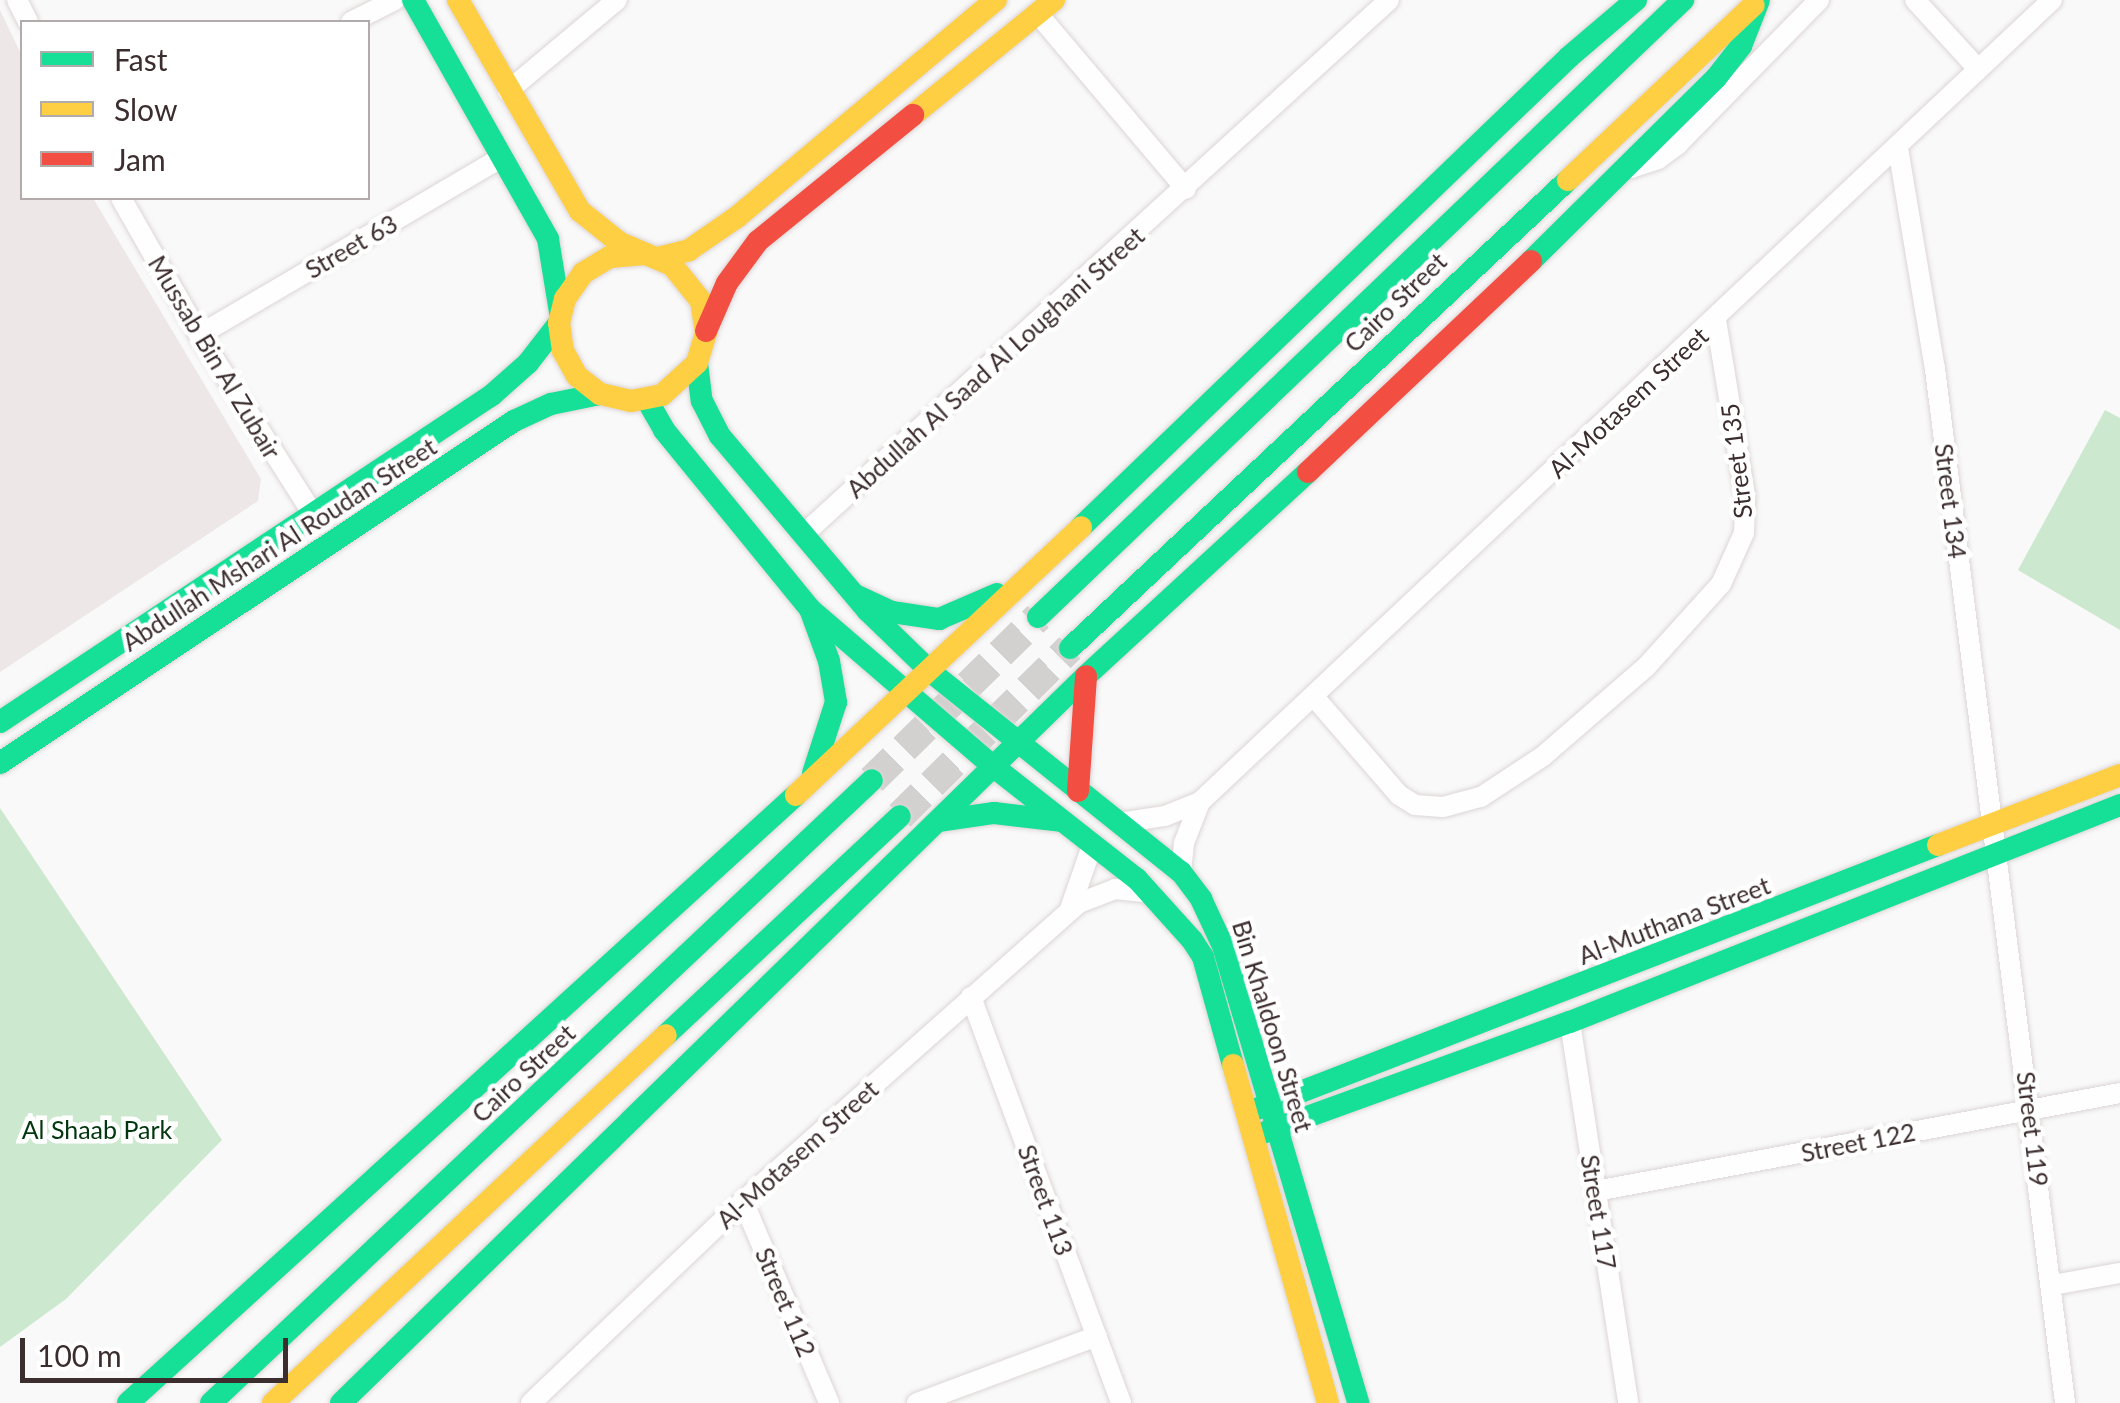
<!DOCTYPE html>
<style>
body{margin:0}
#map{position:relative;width:2120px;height:1403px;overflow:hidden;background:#f9f9f9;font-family:Lato,sans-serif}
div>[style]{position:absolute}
.built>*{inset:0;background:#ede7e8}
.green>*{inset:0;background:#cce8ce}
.primary-tunnel>*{height:30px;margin-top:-15px;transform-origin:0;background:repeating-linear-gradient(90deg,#d3d0d0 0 30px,transparent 0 45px)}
.roads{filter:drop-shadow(0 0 2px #ddd5d6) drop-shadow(0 0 2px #ddd5d6)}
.street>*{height:20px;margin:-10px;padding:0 10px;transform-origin:10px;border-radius:10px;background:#fefefe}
.fast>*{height:22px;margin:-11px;padding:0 11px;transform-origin:11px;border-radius:11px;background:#16e098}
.slow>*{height:22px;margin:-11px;padding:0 11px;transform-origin:11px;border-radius:11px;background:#ffcf43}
.jam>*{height:22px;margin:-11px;padding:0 11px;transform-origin:11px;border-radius:11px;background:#f24e42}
span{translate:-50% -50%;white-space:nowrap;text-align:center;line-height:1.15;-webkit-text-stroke:9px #fff;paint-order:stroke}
.street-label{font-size:25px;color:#3c2d2e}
.park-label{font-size:25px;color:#01360e}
.legend{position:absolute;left:20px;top:20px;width:350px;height:180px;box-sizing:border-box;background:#fff;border:2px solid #b1abab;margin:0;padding:12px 18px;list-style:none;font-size:30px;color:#3c2d2e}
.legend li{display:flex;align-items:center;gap:20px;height:50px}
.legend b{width:50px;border:2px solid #b1abab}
.scale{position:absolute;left:20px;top:1338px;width:268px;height:45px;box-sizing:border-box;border:5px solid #3c2d2e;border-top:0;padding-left:12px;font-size:30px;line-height:35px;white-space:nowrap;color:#3c2d2e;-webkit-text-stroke:8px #fff;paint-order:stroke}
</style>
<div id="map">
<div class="built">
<i style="clip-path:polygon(0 10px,22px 56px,22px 198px,93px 198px,261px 479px,258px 501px,0 672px)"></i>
</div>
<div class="green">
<i style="clip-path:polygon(2105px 410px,2120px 418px,2120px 630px,2018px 570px)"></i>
<i style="clip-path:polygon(0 808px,222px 1140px,66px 1299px,0 1347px)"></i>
</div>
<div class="primary-tunnel">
<i style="left:872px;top:780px;width:233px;rotate:-44.5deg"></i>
<i style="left:900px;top:816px;width:239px;rotate:-44.7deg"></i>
</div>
<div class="roads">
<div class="street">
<i style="left:17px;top:0;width:25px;rotate:63deg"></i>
<i style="left:1915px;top:0;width:92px;rotate:47.6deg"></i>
<i style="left:1038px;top:14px;width:229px;rotate:49.8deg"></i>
<i style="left:351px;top:22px;width:49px;rotate:-26.6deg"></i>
<i style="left:508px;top:91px;width:142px;rotate:-39.9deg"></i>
<i style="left:1898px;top:148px;width:224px;rotate:80.5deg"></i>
<i style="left:1935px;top:369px;width:1042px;rotate:82.83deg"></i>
<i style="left:1631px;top:168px;width:28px;rotate:-18deg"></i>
<i style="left:1658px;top:159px;width:24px;rotate:-36deg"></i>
<i style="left:1677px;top:145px;width:203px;rotate:-45.6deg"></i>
<i style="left:121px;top:198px;width:158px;rotate:60.3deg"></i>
<i style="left:199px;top:335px;width:212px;rotate:57.5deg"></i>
<i style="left:199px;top:335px;width:352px;rotate:-30.4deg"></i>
<i style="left:804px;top:534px;width:792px;rotate:-42.39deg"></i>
<i style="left:1315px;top:698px;width:128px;rotate:49.1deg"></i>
<i style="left:1399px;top:795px;width:19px;rotate:32deg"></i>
<i style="left:1415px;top:805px;width:28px;rotate:4deg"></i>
<i style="left:1443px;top:807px;width:39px;rotate:-15deg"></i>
<i style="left:1481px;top:797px;width:73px;rotate:-33.3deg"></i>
<i style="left:1542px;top:757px;width:138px;rotate:-40.9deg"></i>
<i style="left:1646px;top:667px;width:112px;rotate:-47.9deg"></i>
<i style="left:1721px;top:584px;width:56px;rotate:-65.7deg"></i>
<i style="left:1744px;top:533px;width:38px;rotate:-88deg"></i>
<i style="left:1745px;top:495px;width:178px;rotate:-99.4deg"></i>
<i style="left:1119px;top:823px;width:47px;rotate:-8.7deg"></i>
<i style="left:1165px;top:816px;width:38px;rotate:-22deg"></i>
<i style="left:1200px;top:802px;width:1170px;rotate:-43.27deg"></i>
<i style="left:1181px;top:872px;width:29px;rotate:-84deg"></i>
<i style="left:1184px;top:843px;width:44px;rotate:-68.7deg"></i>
<i style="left:1070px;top:909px;width:67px;rotate:-70.8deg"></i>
<i style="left:971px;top:997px;width:433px;rotate:69.7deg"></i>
<i style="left:1570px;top:1022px;width:385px;rotate:81.3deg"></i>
<i style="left:1596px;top:1191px;width:533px;rotate:-10.59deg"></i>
<i style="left:743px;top:1201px;width:220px;rotate:66.9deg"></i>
<i style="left:2053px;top:1285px;width:68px;rotate:-10.2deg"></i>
<i style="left:531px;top:1403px;width:293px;rotate:-43.6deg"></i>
<i style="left:743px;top:1201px;width:449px;rotate:-41.6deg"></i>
<i style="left:1079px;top:903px;width:39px;rotate:-21deg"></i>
<i style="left:1115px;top:889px;width:36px;rotate:6deg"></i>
<i style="left:917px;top:1403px;width:192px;rotate:-20.4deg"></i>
</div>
<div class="fast">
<i style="left:413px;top:0;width:274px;rotate:60.5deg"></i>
<i style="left:548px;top:239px;width:74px;rotate:80.7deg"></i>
<i style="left:1531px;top:261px;width:260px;rotate:-44.7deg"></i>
<i style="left:1716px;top:78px;width:41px;rotate:-52deg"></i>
<i style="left:1741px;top:46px;width:49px;rotate:-68.6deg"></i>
<i style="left:697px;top:363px;width:38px;rotate:83deg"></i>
<i style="left:702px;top:401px;width:39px;rotate:63deg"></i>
<i style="left:720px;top:436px;width:229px;rotate:49.8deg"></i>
<i style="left:868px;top:611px;width:88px;rotate:44.1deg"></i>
<i style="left:931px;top:672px;width:320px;rotate:38.7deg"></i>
<i style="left:1181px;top:872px;width:34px;rotate:53deg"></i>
<i style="left:1201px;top:899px;width:52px;rotate:64.9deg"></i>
<i style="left:1223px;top:946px;width:477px;rotate:73.5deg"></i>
<i style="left:647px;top:400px;width:34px;rotate:60deg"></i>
<i style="left:664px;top:430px;width:231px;rotate:50.8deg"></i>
<i style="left:810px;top:609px;width:243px;rotate:40.7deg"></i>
<i style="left:994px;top:767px;width:182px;rotate:38.1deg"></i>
<i style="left:1137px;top:879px;width:82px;rotate:48deg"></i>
<i style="left:1192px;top:940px;width:20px;rotate:57deg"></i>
<i style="left:1203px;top:957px;width:112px;rotate:74.5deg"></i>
<i style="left:1081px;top:527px;width:678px;rotate:-43.92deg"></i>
<i style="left:1569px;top:57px;width:88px;rotate:-40.4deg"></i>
<i style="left:855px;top:595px;width:41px;rotate:24.7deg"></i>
<i style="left:892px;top:612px;width:48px;rotate:8.5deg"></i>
<i style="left:939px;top:619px;width:63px;rotate:-23.3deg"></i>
<i style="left:810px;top:609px;width:55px;rotate:69.9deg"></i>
<i style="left:829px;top:661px;width:42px;rotate:80.3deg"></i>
<i style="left:836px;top:702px;width:75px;rotate:107.9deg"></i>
<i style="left:1038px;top:617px;width:893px;rotate:-43.73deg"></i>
<i style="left:1070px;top:648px;width:683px;rotate:-43.22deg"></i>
<i style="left:0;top:722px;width:591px;rotate:-33.61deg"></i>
<i style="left:492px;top:395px;width:48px;rotate:-41.6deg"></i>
<i style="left:528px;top:363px;width:51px;rotate:-52.2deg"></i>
<i style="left:0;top:763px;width:617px;rotate:-33.64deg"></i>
<i style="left:514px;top:421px;width:41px;rotate:-24.7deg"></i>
<i style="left:551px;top:404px;width:50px;rotate:-11.5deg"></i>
<i style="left:938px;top:821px;width:57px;rotate:-8.1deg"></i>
<i style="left:994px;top:813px;width:67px;rotate:6.8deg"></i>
<i style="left:666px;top:1035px;width:320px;rotate:-43.1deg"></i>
<i style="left:1254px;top:1110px;width:734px;rotate:-21.18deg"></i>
<i style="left:1260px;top:1134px;width:330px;rotate:-19.9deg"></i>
<i style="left:1570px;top:1022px;width:591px;rotate:-21.53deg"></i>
<i style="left:128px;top:1403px;width:903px;rotate:-42.31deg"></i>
<i style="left:211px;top:1403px;width:908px;rotate:-43.3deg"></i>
<i style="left:341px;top:1403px;width:1041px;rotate:-44.3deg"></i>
<i style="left:1086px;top:676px;width:301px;rotate:-42.6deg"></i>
</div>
<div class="slow">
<i style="left:458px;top:0;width:244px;rotate:60deg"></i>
<i style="left:580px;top:211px;width:51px;rotate:38.7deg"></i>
<i style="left:620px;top:243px;width:56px;rotate:22.9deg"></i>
<i style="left:672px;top:265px;width:46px;rotate:51.1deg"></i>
<i style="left:701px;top:301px;width:32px;rotate:81deg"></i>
<i style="left:706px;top:333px;width:31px;rotate:107deg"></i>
<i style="left:697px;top:363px;width:47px;rotate:137.6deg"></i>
<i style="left:662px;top:395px;width:32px;rotate:169deg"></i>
<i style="left:631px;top:401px;width:32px;rotate:-167deg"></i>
<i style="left:600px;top:394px;width:29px;rotate:-142deg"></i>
<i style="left:577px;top:376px;width:29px;rotate:-119deg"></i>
<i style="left:563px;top:351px;width:28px;rotate:-98deg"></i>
<i style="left:559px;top:323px;width:25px;rotate:-76deg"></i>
<i style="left:565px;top:299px;width:32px;rotate:-55deg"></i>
<i style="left:583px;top:273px;width:31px;rotate:-31deg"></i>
<i style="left:610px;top:257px;width:32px;rotate:-5deg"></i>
<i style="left:913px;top:115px;width:182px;rotate:-39.2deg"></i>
<i style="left:1568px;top:180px;width:255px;rotate:-43.3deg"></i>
<i style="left:658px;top:258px;width:32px;rotate:-14deg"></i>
<i style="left:689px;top:250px;width:58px;rotate:-34.5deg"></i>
<i style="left:737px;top:217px;width:338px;rotate:-40deg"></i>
<i style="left:796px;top:795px;width:391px;rotate:-43.2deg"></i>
<i style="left:1938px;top:845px;width:195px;rotate:-21deg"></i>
<i style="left:1233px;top:1065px;width:351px;rotate:74.3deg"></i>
<i style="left:273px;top:1403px;width:538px;rotate:-43.12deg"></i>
</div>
<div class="jam">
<i style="left:706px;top:331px;width:52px;rotate:-66.4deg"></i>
<i style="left:727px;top:283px;width:52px;rotate:-53.6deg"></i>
<i style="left:758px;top:241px;width:200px;rotate:-39.1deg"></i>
<i style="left:1308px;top:472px;width:307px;rotate:-43.4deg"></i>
<i style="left:1078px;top:791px;width:115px;rotate:-86deg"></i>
</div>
</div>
<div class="street-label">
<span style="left:351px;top:246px;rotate:-30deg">Street 63</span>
<span style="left:1395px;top:302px;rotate:-44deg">Cairo Street</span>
<span style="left:215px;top:357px;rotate:59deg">Mussab Bin Al Zubair</span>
<span style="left:995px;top:362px;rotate:-42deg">Abdullah Al Saad Al Loughani Street</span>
<span style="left:1628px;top:402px;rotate:-43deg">Al-Motasem Street</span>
<span style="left:1736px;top:461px;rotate:-97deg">Street 135</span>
<span style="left:1951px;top:501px;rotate:83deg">Street 134</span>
<span style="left:279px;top:544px;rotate:-33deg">Abdullah Mshari Al Roudan Street</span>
<span style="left:1674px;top:920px;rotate:-21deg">Al-Muthana Street</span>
<span style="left:1273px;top:1026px;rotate:73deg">Bin Khaldoon Street</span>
<span style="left:523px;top:1073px;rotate:-43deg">Cairo Street</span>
<span style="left:2033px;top:1129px;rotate:83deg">Street 119</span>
<span style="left:1858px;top:1142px;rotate:-11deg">Street 122</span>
<span style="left:797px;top:1154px;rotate:-42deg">Al-Motasem Street</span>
<span style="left:1046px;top:1200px;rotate:70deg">Street 113</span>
<span style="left:1599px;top:1212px;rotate:81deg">Street 117</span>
<span style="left:786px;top:1302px;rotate:67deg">Street 112</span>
</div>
<div class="park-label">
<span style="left:97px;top:1129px">Al Shaab Park</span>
</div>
<ul class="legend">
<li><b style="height:12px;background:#16e098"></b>Fast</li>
<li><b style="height:12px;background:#ffcf43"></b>Slow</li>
<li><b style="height:12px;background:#f24e42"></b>Jam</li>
</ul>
<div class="scale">100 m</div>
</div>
